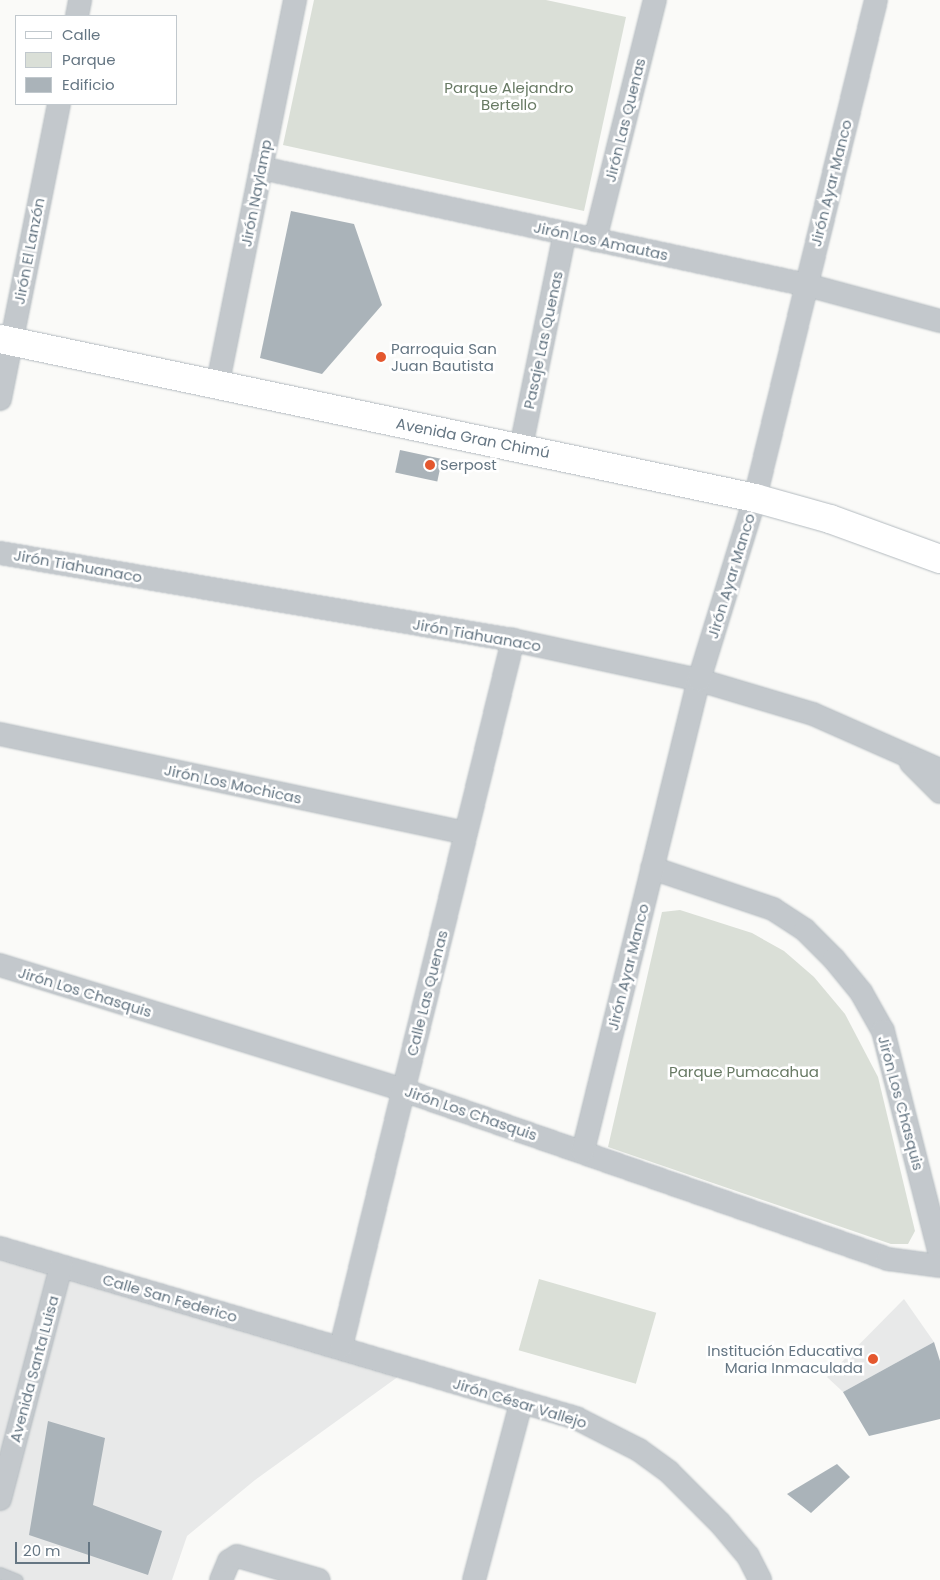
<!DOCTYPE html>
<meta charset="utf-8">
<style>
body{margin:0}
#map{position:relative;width:940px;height:1580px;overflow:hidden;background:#fafaf8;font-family:Poppins,sans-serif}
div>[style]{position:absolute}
.built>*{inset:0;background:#e8e9e9}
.green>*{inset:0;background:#dadfd7;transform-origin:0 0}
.building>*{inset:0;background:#aab3b9;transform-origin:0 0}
.roads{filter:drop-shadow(0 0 1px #b3babf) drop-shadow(0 0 1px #b3babf)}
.lane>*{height:11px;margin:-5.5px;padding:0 5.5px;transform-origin:5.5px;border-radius:5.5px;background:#c3c8cc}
.street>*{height:22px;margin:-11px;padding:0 11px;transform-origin:11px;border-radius:11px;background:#c3c8cc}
.secondary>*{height:28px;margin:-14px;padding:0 14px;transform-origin:14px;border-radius:14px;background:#fff}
.dots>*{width:14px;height:14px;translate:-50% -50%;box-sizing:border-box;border:2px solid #fff;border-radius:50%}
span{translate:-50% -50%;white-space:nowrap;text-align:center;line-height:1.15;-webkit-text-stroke:5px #fff;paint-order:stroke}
.park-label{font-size:15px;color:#687a64}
.street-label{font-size:15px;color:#657683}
.poi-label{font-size:15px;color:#657683}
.left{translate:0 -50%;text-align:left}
.right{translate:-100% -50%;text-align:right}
.legend{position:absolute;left:15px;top:15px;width:162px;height:90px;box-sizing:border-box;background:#fff;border:1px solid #c1c8cd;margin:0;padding:6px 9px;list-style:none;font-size:15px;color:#657683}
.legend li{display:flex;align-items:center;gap:10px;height:25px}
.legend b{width:25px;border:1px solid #c1c8cd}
.scale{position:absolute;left:15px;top:1542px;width:75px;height:22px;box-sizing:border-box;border:2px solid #657683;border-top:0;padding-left:6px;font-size:15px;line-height:18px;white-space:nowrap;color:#657683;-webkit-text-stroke:4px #fff;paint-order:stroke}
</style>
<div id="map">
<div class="built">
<i style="clip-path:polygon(0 1242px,406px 1371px,255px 1480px,187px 1536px,172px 1580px,0 1580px)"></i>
<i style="clip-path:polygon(904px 1299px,934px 1342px,843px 1392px,827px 1377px)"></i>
</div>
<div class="green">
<i style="clip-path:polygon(314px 0,546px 0,626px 17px,584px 211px,283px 145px)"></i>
<i style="clip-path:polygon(680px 910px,752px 933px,784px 951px,814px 977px,845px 1014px,878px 1077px,915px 1231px,908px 1244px,891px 1244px,608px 1147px,662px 912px)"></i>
<i style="left:539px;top:1279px;width:122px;height:74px;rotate:16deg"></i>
</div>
<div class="building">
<i style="clip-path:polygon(291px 211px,354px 224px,382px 305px,322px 374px,260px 358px)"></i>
<i style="left:400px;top:450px;width:43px;height:23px;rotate:12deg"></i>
<i style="clip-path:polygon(934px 1342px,940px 1361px,940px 1419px,869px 1436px,843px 1392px)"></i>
<i style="clip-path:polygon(48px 1421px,105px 1438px,93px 1505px,162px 1531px,148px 1575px,29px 1535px)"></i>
<i style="clip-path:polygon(837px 1464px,850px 1477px,811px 1513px,787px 1494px)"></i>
</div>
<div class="roads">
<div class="lane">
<i style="left:0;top:1573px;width:18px;rotate:22deg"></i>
</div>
<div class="street">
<i style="left:77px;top:16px;width:16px;rotate:-79deg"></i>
<i style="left:261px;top:168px;width:558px;rotate:12.09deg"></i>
<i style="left:807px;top:285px;width:138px;rotate:15.1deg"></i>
<i style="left:595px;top:240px;width:247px;rotate:-76deg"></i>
<i style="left:217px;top:387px;width:395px;rotate:-78.6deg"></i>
<i style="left:0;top:399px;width:301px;rotate:-78.7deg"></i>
<i style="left:521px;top:447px;width:218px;rotate:-78.4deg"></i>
<i style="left:0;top:553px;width:520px;rotate:9.63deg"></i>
<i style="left:513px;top:640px;width:190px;rotate:12.1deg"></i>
<i style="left:699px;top:680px;width:119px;rotate:16.6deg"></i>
<i style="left:813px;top:714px;width:139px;rotate:23.8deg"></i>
<i style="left:0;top:734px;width:476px;rotate:12deg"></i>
<i style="left:911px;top:763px;width:41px;rotate:45deg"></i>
<i style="left:652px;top:868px;width:128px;rotate:18.7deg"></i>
<i style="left:773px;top:909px;width:38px;rotate:33deg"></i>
<i style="left:805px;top:930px;width:41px;rotate:45deg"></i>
<i style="left:834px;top:959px;width:43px;rotate:50.7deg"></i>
<i style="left:861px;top:992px;width:45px;rotate:60.6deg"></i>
<i style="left:883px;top:1031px;width:231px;rotate:75.7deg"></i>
<i style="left:0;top:965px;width:422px;rotate:17.2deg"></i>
<i style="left:403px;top:1090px;width:514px;rotate:19.21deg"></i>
<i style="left:888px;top:1259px;width:52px;rotate:7.7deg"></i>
<i style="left:583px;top:1151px;width:485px;rotate:-76.2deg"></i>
<i style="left:699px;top:680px;width:190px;rotate:-72.9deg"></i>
<i style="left:755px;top:498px;width:512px;rotate:-76.34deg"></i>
<i style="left:0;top:1248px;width:601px;rotate:16.44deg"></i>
<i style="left:576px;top:1418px;width:71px;rotate:26.9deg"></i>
<i style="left:639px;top:1450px;width:37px;rotate:36deg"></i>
<i style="left:669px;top:1472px;width:72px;rotate:45deg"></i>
<i style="left:720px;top:1523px;width:43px;rotate:49.7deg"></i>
<i style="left:748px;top:1556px;width:27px;rotate:63deg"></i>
<i style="left:341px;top:1347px;width:728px;rotate:-76.33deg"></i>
<i style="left:0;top:1499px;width:240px;rotate:-75.3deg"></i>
<i style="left:221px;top:1580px;width:21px;rotate:-67deg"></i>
<i style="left:229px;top:1561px;width:9px;rotate:-32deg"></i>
<i style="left:237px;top:1556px;width:85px;rotate:16.3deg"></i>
<i style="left:474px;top:1580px;width:183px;rotate:-75.1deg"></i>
</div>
<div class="secondary">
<i style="left:0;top:339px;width:772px;rotate:11.89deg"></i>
<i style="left:755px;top:498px;width:78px;rotate:15.6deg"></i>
<i style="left:830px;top:519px;width:117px;rotate:20deg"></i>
</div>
</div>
<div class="dots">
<i style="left:381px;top:357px;background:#e4572e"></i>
<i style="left:430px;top:465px;background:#e4572e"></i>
<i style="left:873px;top:1359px;background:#e4572e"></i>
</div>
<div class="park-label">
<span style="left:509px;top:96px">Parque Alejandro<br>Bertello</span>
<span style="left:744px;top:1072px">Parque Pumacahua</span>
</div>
<div class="street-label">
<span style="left:625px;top:120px;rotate:-76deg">Jirón Las Quenas</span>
<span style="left:831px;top:183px;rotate:-76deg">Jirón Ayar Manco</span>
<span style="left:256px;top:193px;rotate:-79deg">Jirón Naylamp</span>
<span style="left:601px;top:241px;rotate:12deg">Jirón Los Amautas</span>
<span style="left:29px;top:251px;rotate:-79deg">Jirón El Lanzón</span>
<span style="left:543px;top:340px;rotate:-78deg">Pasaje Las Quenas</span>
<span style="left:473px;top:438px;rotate:11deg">Avenida Gran Chimú</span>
<span style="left:78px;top:566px;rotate:10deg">Jirón Tiahuanaco</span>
<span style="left:731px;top:576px;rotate:-73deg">Jirón Ayar Manco</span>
<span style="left:477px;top:635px;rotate:10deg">Jirón Tiahuanaco</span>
<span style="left:233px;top:784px;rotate:12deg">Jirón Los Mochicas</span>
<span style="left:628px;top:967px;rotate:-76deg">Jirón Ayar Manco</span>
<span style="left:85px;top:992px;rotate:17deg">Jirón Los Chasquis</span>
<span style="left:427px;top:993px;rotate:-76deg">Calle Las Quenas</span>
<span style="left:901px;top:1103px;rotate:75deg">Jirón Los Chasquis</span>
<span style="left:471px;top:1113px;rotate:19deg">Jirón Los Chasquis</span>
<span style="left:170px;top:1298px;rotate:16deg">Calle San Federico</span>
<span style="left:34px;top:1369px;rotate:-75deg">Avenida Santa Luisa</span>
<span style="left:520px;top:1403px;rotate:17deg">Jirón César Vallejo</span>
</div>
<div class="poi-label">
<span class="left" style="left:391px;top:357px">Parroquia San<br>Juan Bautista</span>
<span class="left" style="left:440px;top:465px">Serpost</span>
<span class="right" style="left:863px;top:1359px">Institución Educativa<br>Maria Inmaculada</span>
</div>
<ul class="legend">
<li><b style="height:6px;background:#fff"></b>Calle</li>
<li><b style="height:14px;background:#dadfd7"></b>Parque</li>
<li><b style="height:14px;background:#aab3b9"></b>Edificio</li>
</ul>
<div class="scale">20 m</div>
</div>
